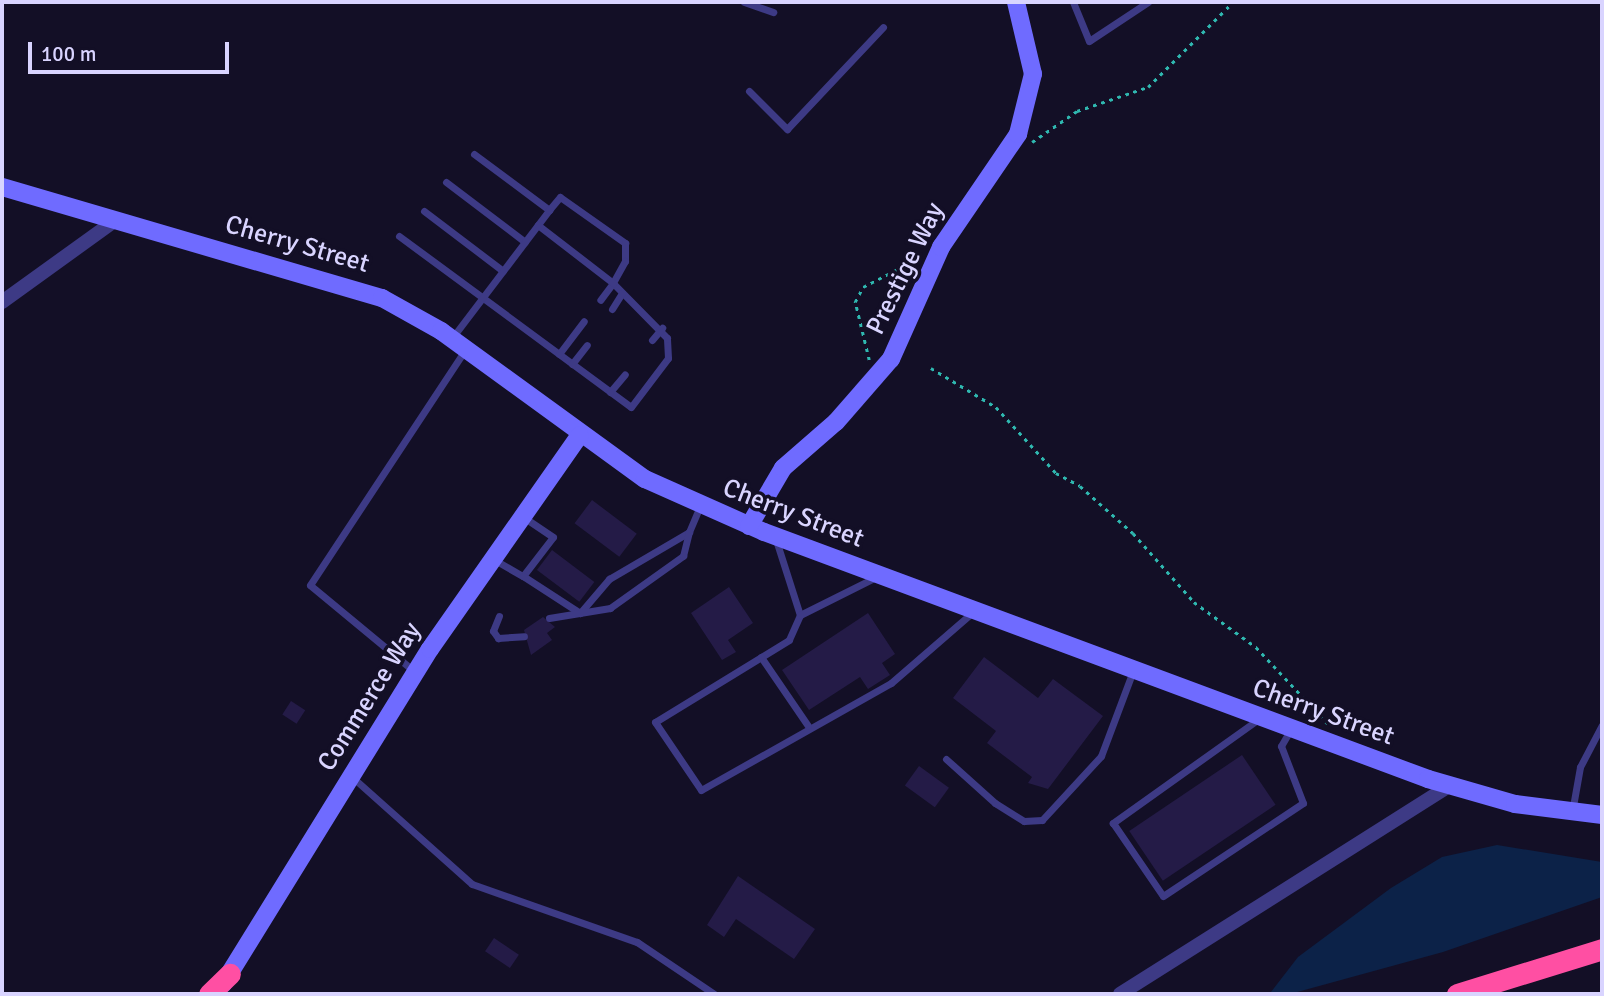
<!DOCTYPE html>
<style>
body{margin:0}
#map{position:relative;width:1604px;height:996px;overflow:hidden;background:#130f26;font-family:Signika,sans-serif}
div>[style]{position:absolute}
.water>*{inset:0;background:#0c2248}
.building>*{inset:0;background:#241b47;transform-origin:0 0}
.path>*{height:2.5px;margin-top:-1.25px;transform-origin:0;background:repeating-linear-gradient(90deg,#2fb8b0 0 3.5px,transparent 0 8.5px)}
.lane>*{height:7px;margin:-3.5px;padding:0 3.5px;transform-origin:3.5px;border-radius:3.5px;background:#3d3a85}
.street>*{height:14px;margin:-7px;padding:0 7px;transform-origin:7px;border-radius:7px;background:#3d3a85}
.secondary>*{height:18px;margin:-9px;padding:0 9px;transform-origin:9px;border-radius:9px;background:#6f6bff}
.highway>*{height:21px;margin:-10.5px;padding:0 10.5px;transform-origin:10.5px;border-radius:10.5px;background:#ff4fa3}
span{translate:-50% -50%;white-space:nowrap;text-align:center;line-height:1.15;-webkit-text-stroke:7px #130f26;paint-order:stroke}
.street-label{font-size:26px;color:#d9d4ff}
.frame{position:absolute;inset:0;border:4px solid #d9d4ff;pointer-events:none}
.scale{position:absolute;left:28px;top:42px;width:201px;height:32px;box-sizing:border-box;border:4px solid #d9d4ff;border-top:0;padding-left:9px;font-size:21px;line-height:24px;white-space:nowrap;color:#d9d4ff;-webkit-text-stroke:5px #130f26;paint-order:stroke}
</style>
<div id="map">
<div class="water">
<i style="clip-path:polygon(1497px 845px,1602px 862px,1602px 897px,1443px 952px,1290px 994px,1271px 992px,1298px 957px,1391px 888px,1442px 857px)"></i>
</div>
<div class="building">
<i style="left:592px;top:500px;width:56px;height:29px;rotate:37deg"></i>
<i style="left:552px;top:550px;width:53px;height:25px;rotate:37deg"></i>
<i style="clip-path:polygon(729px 587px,753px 623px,728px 640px,736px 652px,722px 660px,691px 613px)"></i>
<i style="clip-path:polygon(868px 613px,895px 654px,882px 663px,890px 675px,868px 689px,860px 677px,809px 710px,782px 670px)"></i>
<i style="clip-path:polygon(543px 617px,555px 627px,547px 633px,552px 640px,531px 655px,524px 630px)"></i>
<i style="clip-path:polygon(984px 657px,1038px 698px,1053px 679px,1103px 716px,1048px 789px,1028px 783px,1032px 777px,987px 743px,996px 731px,953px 698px)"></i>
<i style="left:291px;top:701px;width:17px;height:16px;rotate:33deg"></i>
<i style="left:1242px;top:755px;width:60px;height:136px;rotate:56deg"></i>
<i style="left:919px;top:766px;width:37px;height:24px;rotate:36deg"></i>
<i style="clip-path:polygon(738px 876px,815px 929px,794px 959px,736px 919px,724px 937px,707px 925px)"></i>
<i style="left:494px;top:938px;width:30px;height:16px;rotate:34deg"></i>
</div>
<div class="path">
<i style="left:1032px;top:142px;width:55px;rotate:-34.6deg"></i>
<i style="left:1077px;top:111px;width:75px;rotate:-18.7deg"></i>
<i style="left:1148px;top:87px;width:120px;rotate:-45deg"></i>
<i style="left:869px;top:360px;width:60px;rotate:-103.6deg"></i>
<i style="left:855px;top:302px;width:17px;rotate:-62deg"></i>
<i style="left:863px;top:287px;width:63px;rotate:-27.4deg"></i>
<i style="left:931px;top:368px;width:76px;rotate:31deg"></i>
<i style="left:996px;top:407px;width:89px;rotate:47.7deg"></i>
<i style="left:1056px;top:473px;width:27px;rotate:28deg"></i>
<i style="left:1080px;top:486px;width:71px;rotate:41.6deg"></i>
<i style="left:1133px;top:533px;width:92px;rotate:48.5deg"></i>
<i style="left:1194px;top:602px;width:77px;rotate:36deg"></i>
<i style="left:1256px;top:647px;width:105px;rotate:46.9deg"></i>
</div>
<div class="lane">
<i style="left:744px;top:2px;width:31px;rotate:19deg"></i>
<i style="left:1073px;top:2px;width:42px;rotate:67.7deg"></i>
<i style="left:1089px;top:41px;width:71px;rotate:-33.5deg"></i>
<i style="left:749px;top:91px;width:54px;rotate:45deg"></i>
<i style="left:787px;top:129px;width:140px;rotate:-46.7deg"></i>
<i style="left:474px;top:154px;width:94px;rotate:36.7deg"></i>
<i style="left:446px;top:182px;width:99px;rotate:37.2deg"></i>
<i style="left:424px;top:211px;width:99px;rotate:37.2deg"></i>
<i style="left:399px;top:236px;width:288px;rotate:36.4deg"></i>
<i style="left:631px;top:407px;width:61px;rotate:-52.9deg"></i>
<i style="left:668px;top:358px;width:20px;rotate:-93deg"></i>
<i style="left:667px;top:338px;width:77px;rotate:-134.5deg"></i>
<i style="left:613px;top:283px;width:21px;rotate:127deg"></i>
<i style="left:612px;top:309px;width:19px;rotate:-58deg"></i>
<i style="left:452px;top:338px;width:161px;rotate:-52.8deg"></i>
<i style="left:549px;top:210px;width:17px;rotate:-50deg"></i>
<i style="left:560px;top:197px;width:80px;rotate:35.3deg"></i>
<i style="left:625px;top:243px;width:18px;rotate:90deg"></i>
<i style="left:625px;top:261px;width:25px;rotate:119deg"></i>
<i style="left:613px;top:283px;width:95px;rotate:-142.3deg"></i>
<i style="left:652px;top:340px;width:16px;rotate:-50deg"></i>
<i style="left:559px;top:354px;width:41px;rotate:-52.9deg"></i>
<i style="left:572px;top:364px;width:24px;rotate:-52deg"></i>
<i style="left:610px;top:392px;width:23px;rotate:-50deg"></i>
<i style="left:776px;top:540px;width:79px;rotate:72.3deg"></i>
<i style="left:800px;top:615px;width:27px;rotate:114deg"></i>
<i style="left:789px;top:640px;width:157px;rotate:148.5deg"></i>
<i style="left:655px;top:722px;width:82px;rotate:55.9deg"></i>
<i style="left:701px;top:790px;width:218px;rotate:-29.4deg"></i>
<i style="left:891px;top:683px;width:110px;rotate:-40.9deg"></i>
<i style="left:493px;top:559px;width:34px;rotate:30deg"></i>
<i style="left:523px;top:576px;width:49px;rotate:-52.4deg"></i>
<i style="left:553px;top:537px;width:34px;rotate:-146deg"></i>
<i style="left:523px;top:576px;width:68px;rotate:33deg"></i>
<i style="left:580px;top:613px;width:45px;rotate:-49.5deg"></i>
<i style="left:609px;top:579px;width:93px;rotate:-30.4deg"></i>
<i style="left:689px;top:532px;width:28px;rotate:-67deg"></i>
<i style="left:800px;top:615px;width:87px;rotate:-26.6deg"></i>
<i style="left:499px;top:616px;width:16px;rotate:112deg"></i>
<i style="left:493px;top:631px;width:9px;rotate:54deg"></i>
<i style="left:498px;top:638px;width:26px;rotate:-4deg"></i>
<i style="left:549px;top:618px;width:62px;rotate:-9.3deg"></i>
<i style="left:610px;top:608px;width:90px;rotate:-35.5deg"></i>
<i style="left:683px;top:556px;width:25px;rotate:-76deg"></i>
<i style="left:761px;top:657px;width:83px;rotate:55.7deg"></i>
<i style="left:415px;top:672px;width:136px;rotate:-140.4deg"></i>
<i style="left:310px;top:585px;width:282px;rotate:-56.6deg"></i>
<i style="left:1260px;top:718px;width:181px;rotate:144.5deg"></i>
<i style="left:1113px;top:823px;width:88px;rotate:55.6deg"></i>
<i style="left:1163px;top:896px;width:168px;rotate:-33.6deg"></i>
<i style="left:1303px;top:803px;width:61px;rotate:-111.1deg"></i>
<i style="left:1281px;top:746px;width:20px;rotate:-60deg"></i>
<i style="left:946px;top:759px;width:66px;rotate:41.9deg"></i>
<i style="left:995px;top:803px;width:34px;rotate:32deg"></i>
<i style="left:1024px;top:821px;width:18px;rotate:-3deg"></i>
<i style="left:1042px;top:820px;width:87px;rotate:-47.3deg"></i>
<i style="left:1101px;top:756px;width:91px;rotate:-69.4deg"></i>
<i style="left:351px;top:776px;width:162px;rotate:41.8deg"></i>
<i style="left:472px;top:884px;width:175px;rotate:19.4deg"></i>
<i style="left:637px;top:942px;width:93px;rotate:34deg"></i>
<i style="left:1572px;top:812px;width:46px;rotate:-79.9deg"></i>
<i style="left:1580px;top:767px;width:47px;rotate:-62.4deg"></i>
</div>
<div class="street">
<i style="left:2px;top:302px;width:137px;rotate:-35.8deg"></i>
<i style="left:1120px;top:994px;width:389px;rotate:-32.3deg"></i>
</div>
<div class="secondary">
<i style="left:2px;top:187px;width:396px;rotate:16.3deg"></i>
<i style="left:382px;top:298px;width:68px;rotate:29.2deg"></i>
<i style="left:441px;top:331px;width:252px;rotate:36deg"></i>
<i style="left:645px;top:479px;width:130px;rotate:24deg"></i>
<i style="left:764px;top:532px;width:708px;rotate:20.4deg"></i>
<i style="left:1428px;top:779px;width:91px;rotate:16deg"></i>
<i style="left:1515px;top:804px;width:88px;rotate:7.2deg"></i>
<i style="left:749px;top:526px;width:67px;rotate:-59.6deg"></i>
<i style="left:783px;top:468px;width:70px;rotate:-41deg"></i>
<i style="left:836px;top:422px;width:84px;rotate:-48.9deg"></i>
<i style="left:891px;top:359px;width:123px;rotate:-65.9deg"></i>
<i style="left:941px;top:247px;width:137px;rotate:-55.7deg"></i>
<i style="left:1018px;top:134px;width:62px;rotate:-76deg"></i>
<i style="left:1033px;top:74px;width:74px;rotate:-103.3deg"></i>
<i style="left:223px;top:984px;width:394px;rotate:-58.3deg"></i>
<i style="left:430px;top:649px;width:261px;rotate:-55deg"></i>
</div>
<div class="highway">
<i style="left:209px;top:994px;width:29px;rotate:-44deg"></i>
<i style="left:1457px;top:994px;width:152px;rotate:-17.2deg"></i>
</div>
<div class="street-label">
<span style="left:297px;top:245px;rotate:16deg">Cherry Street</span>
<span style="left:906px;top:269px;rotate:-64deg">Prestige Way</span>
<span style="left:793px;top:514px;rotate:21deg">Cherry Street</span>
<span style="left:370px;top:697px;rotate:-58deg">Commerce Way</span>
<span style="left:1323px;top:713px;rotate:20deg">Cherry Street</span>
</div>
<div class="frame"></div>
<div class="scale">100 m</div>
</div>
